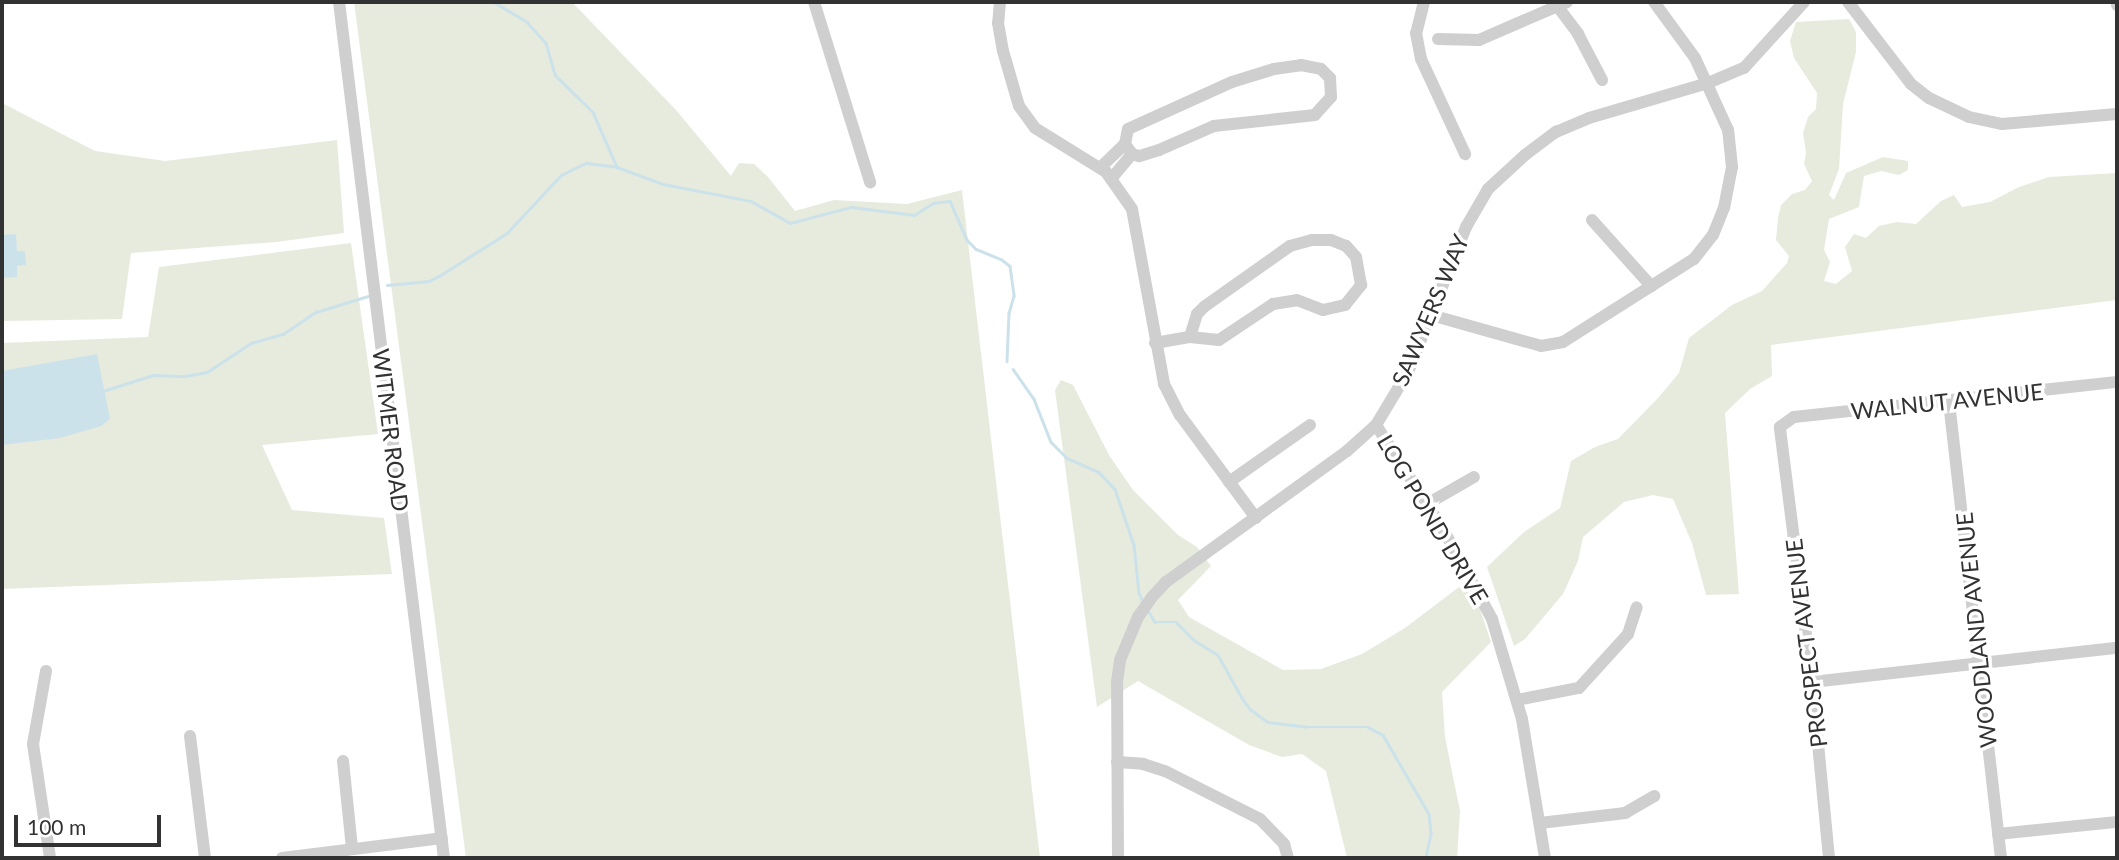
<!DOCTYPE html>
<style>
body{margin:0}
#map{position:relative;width:2119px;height:860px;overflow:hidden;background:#fff;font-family:Lato,sans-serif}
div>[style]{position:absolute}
.green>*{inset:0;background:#e6ebde}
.water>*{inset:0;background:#cce2ea}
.stream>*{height:2.5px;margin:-1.25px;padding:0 1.25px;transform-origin:1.25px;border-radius:1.25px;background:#cce2ea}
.minor>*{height:12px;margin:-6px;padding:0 6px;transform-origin:6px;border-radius:6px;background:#cfcfcf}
span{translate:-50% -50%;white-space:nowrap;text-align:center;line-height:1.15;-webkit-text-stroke:7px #fff;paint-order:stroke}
.street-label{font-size:23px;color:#323232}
.frame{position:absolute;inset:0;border:4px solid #323232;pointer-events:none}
.scale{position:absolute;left:14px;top:815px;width:147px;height:32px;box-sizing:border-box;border:4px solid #323232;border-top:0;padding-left:9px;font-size:21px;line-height:24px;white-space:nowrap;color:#323232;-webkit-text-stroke:5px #fff;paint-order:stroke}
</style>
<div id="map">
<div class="green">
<i style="clip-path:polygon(354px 2px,572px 2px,676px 110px,731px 176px,739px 163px,754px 164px,768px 177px,795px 211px,834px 200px,907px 204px,962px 190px,1040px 858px,466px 858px)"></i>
<i style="clip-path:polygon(1849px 19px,1856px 32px,1856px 52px,1843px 104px,1839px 169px,1829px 195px,1834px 200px,1846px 173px,1883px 157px,1908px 161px,1908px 170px,1899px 175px,1881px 171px,1864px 176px,1859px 207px,1829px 219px,1824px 250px,1830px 262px,1824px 281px,1836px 284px,1852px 271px,1845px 247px,1854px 234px,1866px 238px,1879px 226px,1897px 222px,1916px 224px,1941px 201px,1954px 195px,1962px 207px,1990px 202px,2019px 187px,2049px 177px,2117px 173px,2117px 300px,1771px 345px,1772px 376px,1750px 389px,1725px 413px,1739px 594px,1706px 595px,1692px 543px,1673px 499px,1653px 495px,1624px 502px,1583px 537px,1578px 561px,1563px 594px,1525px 639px,1514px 646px,1487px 567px,1524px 532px,1560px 508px,1571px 461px,1595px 447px,1618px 439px,1658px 398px,1679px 373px,1689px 338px,1732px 305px,1762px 291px,1787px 263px,1789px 256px,1776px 240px,1778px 218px,1781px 205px,1792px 194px,1805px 190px,1812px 181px,1804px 164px,1806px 153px,1803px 133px,1808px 117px,1816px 109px,1817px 93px,1794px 58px,1790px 41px,1796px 22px)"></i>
<i style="clip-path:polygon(2px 103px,95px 151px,165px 161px,337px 140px,344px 233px,276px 242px,131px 253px,122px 319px,2px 321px)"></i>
<i style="clip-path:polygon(351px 243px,378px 434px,262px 445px,292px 510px,384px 518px,392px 574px,2px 589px,2px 343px,148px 337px,159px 267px)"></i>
<i style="clip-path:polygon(1061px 380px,1073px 385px,1109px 455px,1133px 490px,1178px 535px,1197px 547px,1211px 566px,1178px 600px,1189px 617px,1283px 670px,1321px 669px,1362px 654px,1405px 628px,1463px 584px,1480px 609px,1491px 642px,1442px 692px,1445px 737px,1460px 811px,1457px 858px,1347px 858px,1326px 771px,1302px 754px,1282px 757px,1249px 745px,1138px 681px,1097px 707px,1055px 390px)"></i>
</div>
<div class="water">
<i style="clip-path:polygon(16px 234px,17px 251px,25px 251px,26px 265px,17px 266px,17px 277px,2px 278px,2px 235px)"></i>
<i style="clip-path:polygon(97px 354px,110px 419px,101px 426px,60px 438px,2px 445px,2px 371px)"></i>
</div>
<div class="stream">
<i style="left:494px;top:2px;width:39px;rotate:31deg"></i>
<i style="left:527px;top:22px;width:28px;rotate:48deg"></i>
<i style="left:546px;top:43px;width:33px;rotate:74deg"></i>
<i style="left:555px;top:75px;width:53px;rotate:44.2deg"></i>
<i style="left:593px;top:112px;width:60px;rotate:66.4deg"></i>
<i style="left:387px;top:285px;width:42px;rotate:-5.4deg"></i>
<i style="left:429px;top:281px;width:11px;rotate:-27deg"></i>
<i style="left:439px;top:276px;width:80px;rotate:-32.3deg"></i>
<i style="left:507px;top:233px;width:79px;rotate:-47deg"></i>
<i style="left:561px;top:175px;width:28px;rotate:-26deg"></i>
<i style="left:586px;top:163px;width:31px;rotate:7deg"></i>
<i style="left:617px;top:167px;width:49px;rotate:20.3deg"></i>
<i style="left:663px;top:184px;width:90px;rotate:10.9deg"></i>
<i style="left:751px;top:201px;width:45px;rotate:29.4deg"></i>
<i style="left:790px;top:223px;width:63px;rotate:-14.7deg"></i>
<i style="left:851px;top:207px;width:64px;rotate:7.2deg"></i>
<i style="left:914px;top:215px;width:22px;rotate:-32deg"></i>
<i style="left:933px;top:203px;width:17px;rotate:-7deg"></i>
<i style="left:950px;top:201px;width:43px;rotate:66.4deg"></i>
<i style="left:967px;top:240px;width:13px;rotate:45deg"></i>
<i style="left:976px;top:249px;width:27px;rotate:22deg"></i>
<i style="left:1001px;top:259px;width:11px;rotate:38deg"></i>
<i style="left:1010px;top:266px;width:30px;rotate:82deg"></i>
<i style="left:1014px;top:296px;width:18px;rotate:106deg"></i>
<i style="left:1009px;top:313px;width:48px;rotate:92.4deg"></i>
<i style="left:1013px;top:369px;width:37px;rotate:55deg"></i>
<i style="left:1034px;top:399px;width:46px;rotate:68.4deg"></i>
<i style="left:1051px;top:442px;width:23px;rotate:45deg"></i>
<i style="left:1067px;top:458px;width:35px;rotate:24deg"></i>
<i style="left:1099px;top:472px;width:23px;rotate:47deg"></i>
<i style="left:1115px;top:489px;width:59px;rotate:71.3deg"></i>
<i style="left:1134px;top:545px;width:48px;rotate:84.1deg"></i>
<i style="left:1139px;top:593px;width:9px;rotate:63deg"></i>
<i style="left:103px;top:391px;width:52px;rotate:-17.7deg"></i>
<i style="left:153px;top:375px;width:32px;rotate:2deg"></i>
<i style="left:185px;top:376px;width:22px;rotate:-10deg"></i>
<i style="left:207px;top:372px;width:53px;rotate:-33.4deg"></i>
<i style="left:251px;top:343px;width:33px;rotate:-16deg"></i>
<i style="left:283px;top:334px;width:40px;rotate:-34deg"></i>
<i style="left:316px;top:312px;width:54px;rotate:-17.1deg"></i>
<i style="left:1148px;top:610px;width:14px;rotate:60deg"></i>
<i style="left:1155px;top:622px;width:21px"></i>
<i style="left:1176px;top:622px;width:25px;rotate:45deg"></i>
<i style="left:1194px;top:640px;width:28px;rotate:32deg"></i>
<i style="left:1218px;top:655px;width:49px;rotate:60.8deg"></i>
<i style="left:1242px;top:698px;width:14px;rotate:54deg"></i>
<i style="left:1250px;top:709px;width:22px;rotate:36deg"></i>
<i style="left:1268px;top:722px;width:39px;rotate:7deg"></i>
<i style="left:1307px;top:727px;width:61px"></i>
<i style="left:1368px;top:727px;width:17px;rotate:28deg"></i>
<i style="left:1383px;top:735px;width:91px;rotate:59.8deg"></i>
<i style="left:1429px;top:814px;width:20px;rotate:84deg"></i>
<i style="left:1431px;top:834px;width:25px;rotate:102deg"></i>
</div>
<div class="minor">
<i style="left:339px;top:2px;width:862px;rotate:83.01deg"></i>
<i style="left:814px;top:2px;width:189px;rotate:72.7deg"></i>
<i style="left:1000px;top:2px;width:21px;rotate:95deg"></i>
<i style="left:998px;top:23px;width:28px;rotate:80deg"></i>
<i style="left:1003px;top:51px;width:57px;rotate:73.8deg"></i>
<i style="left:1019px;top:106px;width:27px;rotate:54deg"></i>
<i style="left:1035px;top:128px;width:84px;rotate:31.8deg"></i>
<i style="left:1106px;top:172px;width:45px;rotate:54.9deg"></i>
<i style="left:1132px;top:209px;width:178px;rotate:79.6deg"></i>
<i style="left:1164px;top:384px;width:35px;rotate:63deg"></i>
<i style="left:1180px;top:415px;width:128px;rotate:53.6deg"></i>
<i style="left:1424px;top:2px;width:32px;rotate:104deg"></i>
<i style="left:1416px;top:33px;width:26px;rotate:79deg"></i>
<i style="left:1421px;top:59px;width:105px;rotate:65.1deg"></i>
<i style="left:1848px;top:2px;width:103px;rotate:52.5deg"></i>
<i style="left:1911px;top:84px;width:23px;rotate:38deg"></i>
<i style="left:1929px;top:98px;width:44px;rotate:25.4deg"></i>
<i style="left:1969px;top:117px;width:34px;rotate:12deg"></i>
<i style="left:2002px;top:124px;width:115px;rotate:-5deg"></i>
<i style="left:2117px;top:2px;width:3px;rotate:90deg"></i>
<i style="left:1558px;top:7px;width:34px;rotate:53deg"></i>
<i style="left:1578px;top:34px;width:52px;rotate:62.4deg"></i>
<i style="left:1438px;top:39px;width:41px;rotate:1.4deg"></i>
<i style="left:1479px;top:40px;width:96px;rotate:-23.4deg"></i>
<i style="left:1301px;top:65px;width:20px;rotate:11deg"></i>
<i style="left:1321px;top:69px;width:13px;rotate:45deg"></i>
<i style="left:1330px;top:78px;width:19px;rotate:87deg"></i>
<i style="left:1331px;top:97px;width:24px;rotate:132deg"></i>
<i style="left:1315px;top:115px;width:102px;rotate:173.8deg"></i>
<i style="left:1214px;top:126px;width:60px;rotate:156.4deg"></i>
<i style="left:1159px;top:150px;width:21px;rotate:163deg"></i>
<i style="left:1139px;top:156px;width:7px;rotate:-164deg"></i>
<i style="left:1132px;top:154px;width:12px;rotate:-125deg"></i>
<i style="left:1125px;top:144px;width:15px;rotate:-79deg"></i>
<i style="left:1128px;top:129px;width:114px;rotate:-24.3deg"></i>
<i style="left:1232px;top:82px;width:44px;rotate:-17.2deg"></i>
<i style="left:1274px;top:69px;width:27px;rotate:-8deg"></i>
<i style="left:1100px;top:168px;width:35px;rotate:-44deg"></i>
<i style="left:1111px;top:179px;width:33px;rotate:-50deg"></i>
<i style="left:1592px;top:220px;width:89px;rotate:48.2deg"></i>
<i style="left:1431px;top:315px;width:114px;rotate:15.7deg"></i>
<i style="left:1541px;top:346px;width:22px;rotate:-10deg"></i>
<i style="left:1563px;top:342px;width:155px;rotate:-32.4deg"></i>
<i style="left:1694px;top:259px;width:31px;rotate:-52deg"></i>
<i style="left:1713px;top:235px;width:29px;rotate:-68deg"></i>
<i style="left:1724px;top:208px;width:42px;rotate:-79deg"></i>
<i style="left:1732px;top:167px;width:37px;rotate:-96deg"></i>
<i style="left:1728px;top:130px;width:79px;rotate:-114.6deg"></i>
<i style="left:1695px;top:58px;width:69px;rotate:-126.2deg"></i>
<i style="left:1155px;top:343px;width:36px;rotate:-10deg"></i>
<i style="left:1190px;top:337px;width:29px;rotate:6deg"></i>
<i style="left:1219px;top:340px;width:65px;rotate:-33.7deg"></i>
<i style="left:1273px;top:304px;width:24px;rotate:-9deg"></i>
<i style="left:1297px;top:300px;width:28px;rotate:21deg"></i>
<i style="left:1323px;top:310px;width:23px;rotate:-13deg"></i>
<i style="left:1345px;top:305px;width:26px;rotate:-51deg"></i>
<i style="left:1361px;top:285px;width:28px;rotate:-100deg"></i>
<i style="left:1356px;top:257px;width:15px;rotate:-132deg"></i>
<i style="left:1346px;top:246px;width:16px;rotate:-158deg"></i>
<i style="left:1331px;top:240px;width:19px;rotate:180deg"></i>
<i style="left:1312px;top:240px;width:23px;rotate:165deg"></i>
<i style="left:1290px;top:246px;width:105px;rotate:144.7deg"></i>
<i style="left:1204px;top:307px;width:10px;rotate:135deg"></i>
<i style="left:1197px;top:314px;width:24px;rotate:107deg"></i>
<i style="left:1949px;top:402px;width:459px;rotate:83.5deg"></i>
<i style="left:1376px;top:425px;width:124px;rotate:57.2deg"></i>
<i style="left:1443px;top:529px;width:102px;rotate:61.4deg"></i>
<i style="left:1492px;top:619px;width:104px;rotate:73.3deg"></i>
<i style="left:1522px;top:719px;width:141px;rotate:80.6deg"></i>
<i style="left:1229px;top:482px;width:99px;rotate:-35.1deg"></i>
<i style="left:1427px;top:504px;width:54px;rotate:-29.9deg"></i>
<i style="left:46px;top:671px;width:74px;rotate:100.1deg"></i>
<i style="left:33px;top:744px;width:115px;rotate:81.5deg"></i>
<i style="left:1812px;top:682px;width:307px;rotate:-6.4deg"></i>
<i style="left:1517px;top:700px;width:63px;rotate:-11deg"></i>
<i style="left:1579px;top:688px;width:73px;rotate:-47.8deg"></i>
<i style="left:1628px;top:634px;width:28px;rotate:-72deg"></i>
<i style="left:190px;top:736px;width:123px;rotate:83deg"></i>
<i style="left:343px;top:761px;width:87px;rotate:84.1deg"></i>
<i style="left:1117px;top:762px;width:26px;rotate:4deg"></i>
<i style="left:1143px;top:764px;width:23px;rotate:18deg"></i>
<i style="left:1165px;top:771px;width:106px;rotate:26.8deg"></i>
<i style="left:1260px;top:819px;width:35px;rotate:46deg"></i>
<i style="left:1284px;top:844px;width:15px;rotate:74deg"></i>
<i style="left:1540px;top:823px;width:86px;rotate:-6.7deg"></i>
<i style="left:1625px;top:813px;width:34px;rotate:-30deg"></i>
<i style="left:1998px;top:834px;width:120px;rotate:-5.8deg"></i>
<i style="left:282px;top:858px;width:161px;rotate:-7.1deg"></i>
<i style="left:1118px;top:858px;width:176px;rotate:-90.3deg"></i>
<i style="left:1117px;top:682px;width:22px;rotate:-82deg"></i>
<i style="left:1120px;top:660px;width:47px;rotate:-67.3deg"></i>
<i style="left:1138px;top:617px;width:24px;rotate:-55deg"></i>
<i style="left:1152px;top:597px;width:21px;rotate:-47deg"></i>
<i style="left:1166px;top:582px;width:223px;rotate:-35.9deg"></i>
<i style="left:1347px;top:451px;width:39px;rotate:-42deg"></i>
<i style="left:1376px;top:425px;width:62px;rotate:-58.9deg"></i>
<i style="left:1408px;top:372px;width:156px;rotate:-68.2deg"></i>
<i style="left:1466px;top:227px;width:44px;rotate:-59.9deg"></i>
<i style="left:1488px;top:189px;width:50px;rotate:-42.6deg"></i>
<i style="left:1525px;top:155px;width:39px;rotate:-37deg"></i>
<i style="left:1556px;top:132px;width:36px;rotate:-23deg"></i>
<i style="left:1589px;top:118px;width:124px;rotate:-16.4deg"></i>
<i style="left:1708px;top:83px;width:39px;rotate:-23deg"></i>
<i style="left:1744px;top:68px;width:89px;rotate:-47.7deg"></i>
<i style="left:1829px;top:858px;width:177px;rotate:-95.5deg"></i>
<i style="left:1812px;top:682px;width:257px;rotate:-97.2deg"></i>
<i style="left:1780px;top:427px;width:17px;rotate:-36deg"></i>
<i style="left:1794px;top:417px;width:325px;rotate:-6.2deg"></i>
</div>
<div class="street-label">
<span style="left:1430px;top:310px;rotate:-67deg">SAWYERS WAY</span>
<span style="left:1947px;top:401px;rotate:-6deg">WALNUT AVENUE</span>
<span style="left:391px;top:430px;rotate:83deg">WITMER ROAD</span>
<span style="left:1433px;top:519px;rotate:59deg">LOG POND DRIVE</span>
<span style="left:1976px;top:630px;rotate:-96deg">WOODLAND AVENUE</span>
<span style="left:1806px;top:643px;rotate:-97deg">PROSPECT AVENUE</span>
</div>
<div class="frame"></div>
<div class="scale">100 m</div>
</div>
